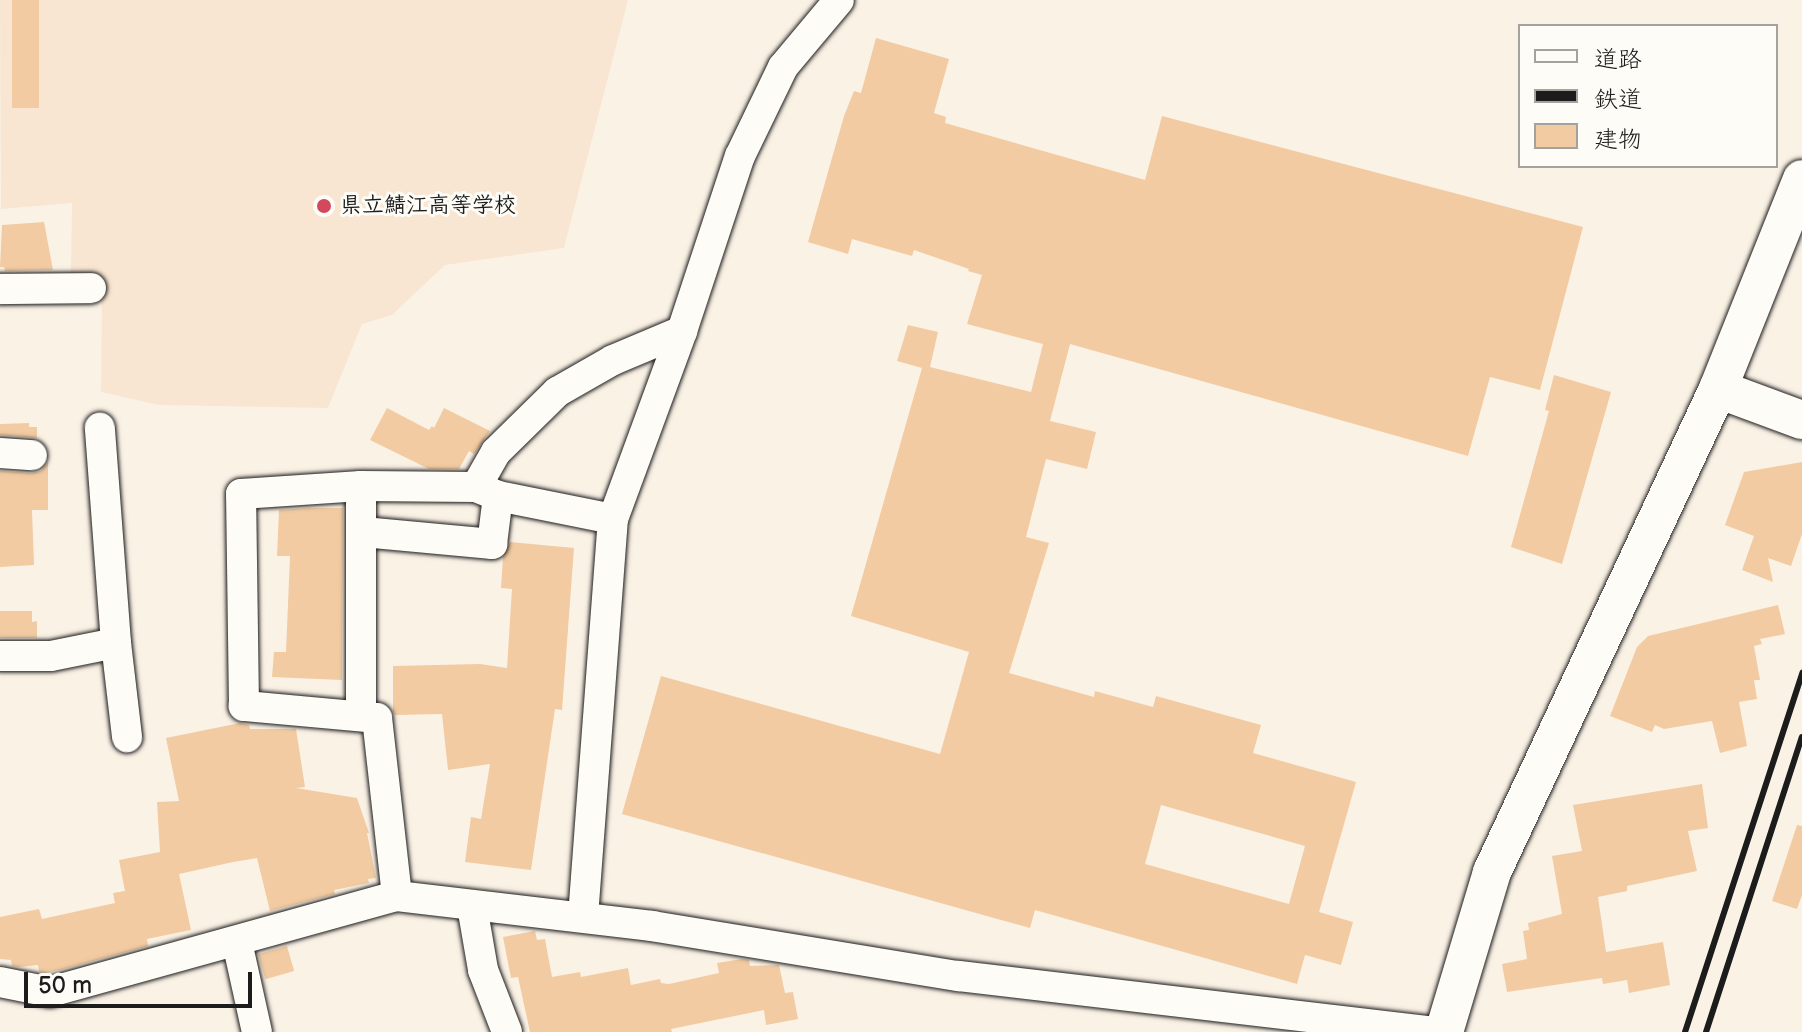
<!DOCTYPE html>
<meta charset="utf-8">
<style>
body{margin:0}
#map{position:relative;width:1802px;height:1032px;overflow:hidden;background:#fbf2e6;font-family:"Balsamiq Sans","Klee One",sans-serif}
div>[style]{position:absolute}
.built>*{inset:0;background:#f8e6d2}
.building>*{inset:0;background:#f2cba2;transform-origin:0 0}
.roads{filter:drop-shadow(0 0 2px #1c1c1c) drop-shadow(0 0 2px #1c1c1c)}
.minor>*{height:30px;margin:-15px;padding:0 15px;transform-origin:15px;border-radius:15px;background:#fdfcf7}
.tertiary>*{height:38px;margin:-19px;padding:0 19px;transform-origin:19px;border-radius:19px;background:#fdfcf7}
.rail>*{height:6px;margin:-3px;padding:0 3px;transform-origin:3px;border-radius:3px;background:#1c1c1c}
.dots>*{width:22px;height:22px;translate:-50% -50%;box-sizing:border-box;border:4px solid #fdfcf7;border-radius:50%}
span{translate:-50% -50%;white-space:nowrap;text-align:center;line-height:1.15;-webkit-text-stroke:6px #fdfcf7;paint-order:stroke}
.poi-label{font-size:22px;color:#1c1c1c;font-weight:700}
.left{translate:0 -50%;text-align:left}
.legend{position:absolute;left:1518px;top:24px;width:260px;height:144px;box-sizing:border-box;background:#fdfcf7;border:2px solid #a3a29f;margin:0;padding:10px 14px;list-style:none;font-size:24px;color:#1c1c1c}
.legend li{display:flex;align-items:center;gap:16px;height:40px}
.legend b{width:40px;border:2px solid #a3a29f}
.scale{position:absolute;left:24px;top:972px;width:228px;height:36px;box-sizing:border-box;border:4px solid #1c1c1c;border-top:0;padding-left:10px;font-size:24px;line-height:28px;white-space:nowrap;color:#1c1c1c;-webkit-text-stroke:6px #fdfcf7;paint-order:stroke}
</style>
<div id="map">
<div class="built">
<i style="clip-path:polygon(0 0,628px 0,564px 248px,445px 265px,392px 315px,362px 324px,328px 408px,159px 405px,101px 392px,102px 284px,92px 273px,71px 273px,72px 203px,1px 209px)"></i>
</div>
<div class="building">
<i style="left:12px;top:0;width:27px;height:108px"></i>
<i style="clip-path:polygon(evenodd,876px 38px,949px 59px,934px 113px,946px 117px,945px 123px,1145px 180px,1162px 116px,1583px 227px,1540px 390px,1490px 377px,1468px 456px,1070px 344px,1050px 421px,1096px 432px,1087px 469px,1046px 459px,1026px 537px,1049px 543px,1009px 673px,1094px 697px,1095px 691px,1153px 707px,1156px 696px,1261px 725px,1253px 753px,1356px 782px,1319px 912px,1353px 922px,1341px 965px,1305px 955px,1297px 984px,1035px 910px,1030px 928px,622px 814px,661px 676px,940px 754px,969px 652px,851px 616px,922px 368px,897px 361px,908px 325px,938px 332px,930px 367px,1031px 392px,1043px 344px,967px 324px,982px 275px,968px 271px,969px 269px,914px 250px,912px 256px,852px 239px,848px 254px,808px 242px,844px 116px,854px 91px,861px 93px,876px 38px,1161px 805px,1305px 846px,1289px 904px,1145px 864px,1161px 805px)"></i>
<i style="clip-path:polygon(44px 222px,53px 270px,5px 271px,4px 267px,0 267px,2px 225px)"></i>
<i style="clip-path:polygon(1554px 375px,1611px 392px,1562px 564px,1511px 547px,1549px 411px,1545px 410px)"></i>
<i style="clip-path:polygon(387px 408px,429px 430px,432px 426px,434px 428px,444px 408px,490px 431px,474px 454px,469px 451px,459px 469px,429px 469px,370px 440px)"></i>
<i style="clip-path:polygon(29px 423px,29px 427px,37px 427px,37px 438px,0 435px,0 424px)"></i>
<i style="clip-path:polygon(48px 462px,48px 510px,32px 510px,34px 565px,0 567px,0 471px,32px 473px,41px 471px)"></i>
<i style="clip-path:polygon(1802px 462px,1802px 534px,1791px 566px,1768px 558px,1773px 582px,1742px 570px,1754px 536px,1725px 525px,1744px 472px)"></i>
<i style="clip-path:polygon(309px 508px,343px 508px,342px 680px,272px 677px,274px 652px,286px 652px,290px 556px,277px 556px,279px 510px)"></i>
<i style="clip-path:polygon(510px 542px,574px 548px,562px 710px,555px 709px,531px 870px,465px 862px,471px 817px,481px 819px,490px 764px,448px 770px,442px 714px,395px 715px,393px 712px,393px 666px,480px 664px,507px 668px,512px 589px,501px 588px,503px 557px)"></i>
<i style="clip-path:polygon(1778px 605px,1785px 634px,1760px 639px,1762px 644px,1754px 646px,1760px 680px,1754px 680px,1757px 699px,1739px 702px,1747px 746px,1720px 753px,1712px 721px,1664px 729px,1655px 725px,1652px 732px,1610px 716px,1637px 647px,1648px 636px)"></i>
<i style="clip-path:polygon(0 611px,32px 611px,32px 622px,37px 621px,37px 638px,0 638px)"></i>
<i style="clip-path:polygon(240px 723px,249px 725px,250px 729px,296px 729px,305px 787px,296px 788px,357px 798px,369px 833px,367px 833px,376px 878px,368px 879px,369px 883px,334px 890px,335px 894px,270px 911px,257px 858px,233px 862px,179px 874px,191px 930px,147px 939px,148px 946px,60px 970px,45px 973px,39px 971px,38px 965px,19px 967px,12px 966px,11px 960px,0 959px,0 917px,39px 909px,42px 919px,115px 903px,113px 893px,125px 891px,119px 860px,160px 852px,157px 802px,179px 801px,166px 738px)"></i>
<i style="clip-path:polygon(1702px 784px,1708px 828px,1688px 831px,1697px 871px,1627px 886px,1627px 891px,1598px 897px,1606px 952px,1663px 942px,1670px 985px,1629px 993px,1627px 980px,1603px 984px,1602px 978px,1507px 992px,1502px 964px,1527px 959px,1523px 931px,1529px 930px,1528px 923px,1562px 914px,1552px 856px,1582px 851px,1573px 805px)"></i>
<i style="clip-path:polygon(1797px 825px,1802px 826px,1802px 895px,1797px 909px,1772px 901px)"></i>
<i style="clip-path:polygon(535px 931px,537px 940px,545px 939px,552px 977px,580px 972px,581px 977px,628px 968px,631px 985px,660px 979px,661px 983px,669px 984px,719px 973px,717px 963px,742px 959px,749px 960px,750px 966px,779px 965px,785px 993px,793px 992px,798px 1019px,766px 1025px,764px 1010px,671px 1029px,672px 1032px,530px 1032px,518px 977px,511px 978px,503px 937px)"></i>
<i style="left:287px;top:946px;width:26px;height:30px;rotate:74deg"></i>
</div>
<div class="roads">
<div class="minor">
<i style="left:0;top:289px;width:91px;rotate:-0.6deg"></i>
<i style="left:0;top:453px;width:32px;rotate:4deg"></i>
<i style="left:361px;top:486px;width:230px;rotate:90deg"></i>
<i style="left:476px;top:487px;width:40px;rotate:-60.3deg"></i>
<i style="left:496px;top:452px;width:86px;rotate:-44.5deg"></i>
<i style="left:557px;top:392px;width:64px;rotate:-29.7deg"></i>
<i style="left:613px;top:360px;width:75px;rotate:-22.8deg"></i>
<i style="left:363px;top:532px;width:130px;rotate:5.3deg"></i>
<i style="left:492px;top:544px;width:48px;rotate:-82.9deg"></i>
<i style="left:116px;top:643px;width:95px;rotate:83.3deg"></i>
<i style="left:0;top:656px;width:51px"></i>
<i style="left:51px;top:656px;width:66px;rotate:-11.3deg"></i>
<i style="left:116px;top:643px;width:216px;rotate:-94.3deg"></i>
<i style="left:397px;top:896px;width:179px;rotate:-96.4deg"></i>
<i style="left:377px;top:718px;width:134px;rotate:-174.8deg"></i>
<i style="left:244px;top:706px;width:212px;rotate:-90.8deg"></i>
<i style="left:241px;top:494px;width:120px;rotate:-3.8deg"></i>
<i style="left:361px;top:486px;width:115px;rotate:0.5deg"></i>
<i style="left:476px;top:487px;width:24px;rotate:22deg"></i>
<i style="left:498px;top:496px;width:117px;rotate:11.3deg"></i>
<i style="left:472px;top:906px;width:65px;rotate:80.2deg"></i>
<i style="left:483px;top:970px;width:66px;rotate:68.8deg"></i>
<i style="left:583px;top:917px;width:399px;rotate:-85.7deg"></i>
<i style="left:613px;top:519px;width:200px;rotate:-69.8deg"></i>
<i style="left:682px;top:331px;width:184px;rotate:-71.7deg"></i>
<i style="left:740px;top:156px;width:99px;rotate:-64.2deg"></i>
<i style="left:783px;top:67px;width:87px;rotate:-50.1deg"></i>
<i style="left:237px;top:942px;width:92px;rotate:77.5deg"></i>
<i style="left:0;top:982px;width:51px;rotate:11.3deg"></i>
<i style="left:50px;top:992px;width:360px;rotate:-15.5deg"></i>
<i style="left:397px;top:896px;width:257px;rotate:6.7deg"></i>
<i style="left:652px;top:926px;width:311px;rotate:9.3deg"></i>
<i style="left:959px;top:976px;width:479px;rotate:6.7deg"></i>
</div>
<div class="tertiary">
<i style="left:1718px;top:389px;width:90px;rotate:20.3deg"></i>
<i style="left:1444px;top:1032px;width:167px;rotate:-73.3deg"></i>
<i style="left:1492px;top:872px;width:533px;rotate:-64.92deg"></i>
<i style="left:1718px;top:389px;width:226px;rotate:-68.2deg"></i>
</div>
</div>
<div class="rail">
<i style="left:1685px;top:1032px;width:378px;rotate:-71.9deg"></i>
<i style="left:1706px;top:1032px;width:310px;rotate:-72deg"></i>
</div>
<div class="dots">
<i style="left:324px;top:206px;background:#d1495b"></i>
</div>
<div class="poi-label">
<span class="left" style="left:340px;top:206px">県立鯖江高等学校</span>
</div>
<ul class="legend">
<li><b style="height:10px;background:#fdfcf7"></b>道路</li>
<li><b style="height:10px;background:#1c1c1c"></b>鉄道</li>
<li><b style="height:22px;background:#f2cba2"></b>建物</li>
</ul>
<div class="scale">50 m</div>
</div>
